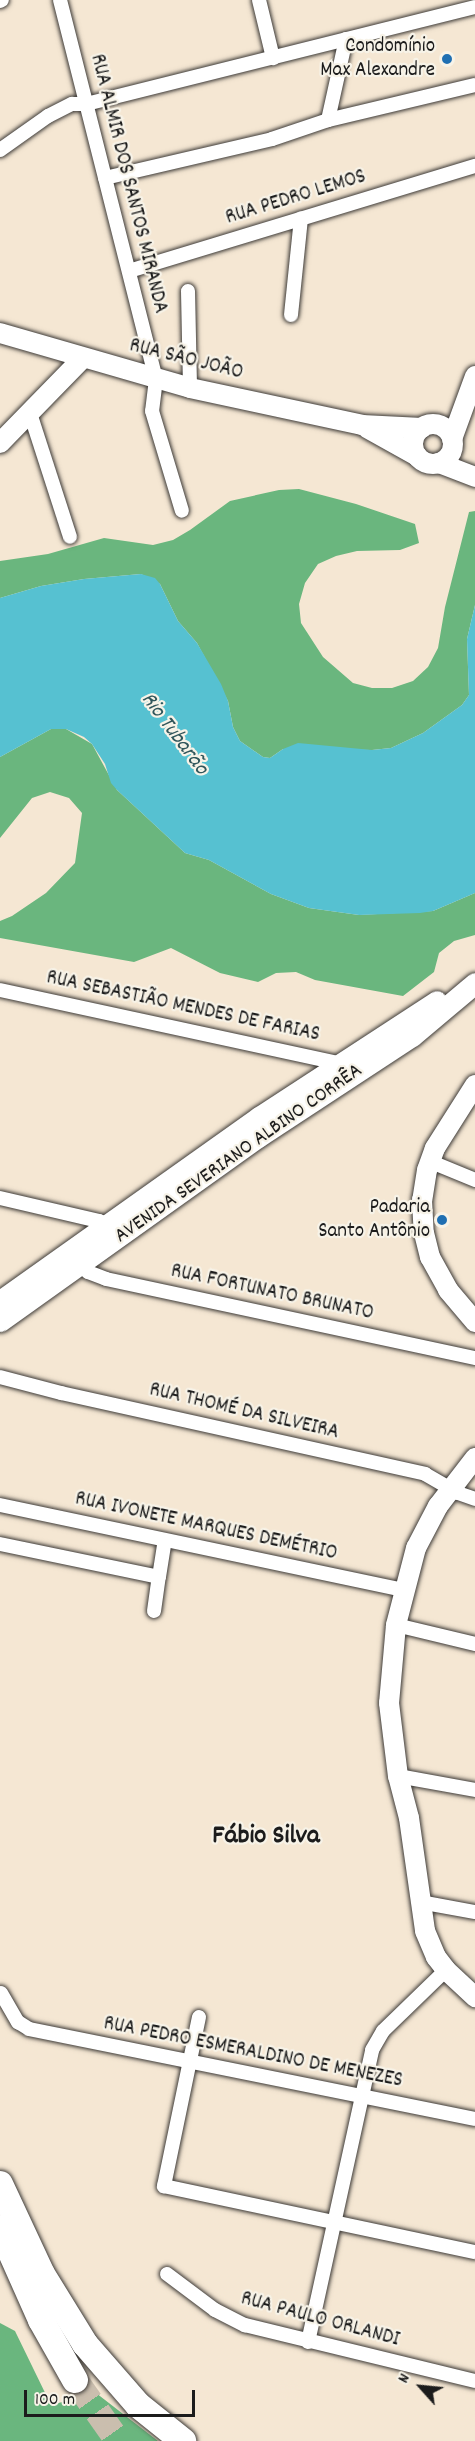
<!DOCTYPE html>
<meta charset="utf-8">
<style>
body{margin:0}
#map{position:relative;width:475px;height:2441px;overflow:hidden;background:#f5e7d3;font-family:Dekko,sans-serif}
div>[style]{position:absolute}
.forest>*{inset:0;background:#6ab67e}
.water>*{inset:0;background:#56c1d1}
.highway-tunnel>*{height:26px;margin-top:-13px;transform-origin:0;background:repeating-linear-gradient(90deg,#cabeae 0 26px,transparent 0 39px)}
.roads{filter:drop-shadow(0 0 2px #3d3a37) drop-shadow(0 0 2px #3d3a37)}
.street>*{height:14px;margin:-7px;padding:0 7px;transform-origin:7px;border-radius:7px;background:#fff}
.secondary>*{height:20px;margin:-10px;padding:0 10px;transform-origin:10px;border-radius:10px;background:#fff}
.secondary>.ring{margin:-10px;padding:0;box-sizing:content-box;background:none;border:20px solid #fff;border-radius:50%}
.primary>*{height:21px;margin:-10.5px;padding:0 10.5px;transform-origin:10.5px;border-radius:10.5px;background:#fff}
.highway>*{height:26px;margin:-13px;padding:0 13px;transform-origin:13px;border-radius:13px;background:#fff}
.dots>*{width:16px;height:16px;translate:-50% -50%;box-sizing:border-box;border:3px solid #f7f3e8;border-radius:50%}
span{translate:-50% -50%;white-space:nowrap;text-align:center;line-height:1.15;-webkit-text-stroke:4.5px #f7f3e8;paint-order:stroke}
.poi-label{font-size:21px;color:#1c1c1c}
.right{translate:-100% -50%;text-align:right}
.street-label{font-size:21px;color:#1c1c1c}
.water-label{font-size:22px;color:#30565b;font-style:italic}
.district-label{font-size:27px;color:#1c1c1c;font-weight:700}
.north{position:absolute;left:391px;top:2357px;width:60px;height:60px;-webkit-text-stroke:4px #f7f3e8;paint-order:stroke;rotate:297deg;font-size:16px;font-weight:700;line-height:24px;text-align:center;color:#1c1c1c}
.north::after{content:'';display:block;margin:auto;width:21px;height:27px;background:#1c1c1c;clip-path:polygon(50% 0,100% 100%,50% 72%,0 100%)}
.scale{position:absolute;left:24px;top:2390px;width:171px;height:27px;box-sizing:border-box;border:3px solid #1c1c1c;border-top:0;padding-left:8px;font-size:18px;line-height:21px;white-space:nowrap;color:#1c1c1c;-webkit-text-stroke:4px #f7f3e8;paint-order:stroke}
</style>
<div id="map">
<div class="forest">
<i style="clip-path:polygon(299px 489px,356px 504px,415px 524px,419px 543px,400px 550px,357px 551px,336px 556px,318px 564px,305px 583px,299px 604px,301px 623px,323px 657px,353px 683px,372px 688px,392px 688px,413px 681px,428px 667px,438px 648px,445px 607px,469px 512px,475px 511px,475px 605px,467px 639px,469px 695px,462px 705px,423px 733px,391px 748px,372px 750px,283px 749px,270px 758px,263px 757px,240px 741px,233px 727px,228px 701px,197px 643px,178px 621px,160px 584px,141px 574px,84px 579px,41px 586px,0 598px,0 561px,48px 554px,104px 538px,153px 545px,173px 540px,190px 530px,230px 501px,279px 490px)"></i>
<i style="clip-path:polygon(51px 729px,66px 729px,92px 744px,117px 790px,185px 853px,209px 860px,271px 894px,309px 908px,359px 915px,433px 911px,475px 893px,475px 935px,454px 941px,439px 953px,434px 972px,403px 996px,315px 980px,296px 972px,276px 973px,258px 982px,220px 973px,171px 948px,134px 962px,0 938px,0 921px,12px 916px,46px 893px,75px 863px,82px 813px,69px 798px,50px 792px,32px 798px,0 838px,0 757px)"></i>
<i style="clip-path:polygon(0 2323px,15px 2331px,51px 2405px,96px 2393px,158px 2441px,0 2441px)"></i>
</div>
<div class="water">
<i style="clip-path:polygon(141px 574px,155px 578px,160px 584px,178px 621px,197px 643px,221px 684px,228px 701px,233px 727px,240px 741px,263px 757px,270px 758px,283px 749px,298px 743px,372px 750px,391px 748px,423px 733px,462px 705px,469px 695px,467px 639px,475px 605px,475px 893px,433px 911px,420px 913px,359px 915px,309px 908px,271px 894px,209px 860px,185px 853px,117px 790px,111px 783px,105px 764px,92px 744px,84px 737px,66px 729px,51px 729px,0 757px,0 598px,41px 586px,84px 579px)"></i>
</div>
<div class="highway-tunnel">
<i style="left:75px;top:2380px;width:75px;rotate:54.8deg"></i>
</div>
<div class="roads">
<div class="street">
<i style="left:60px;top:0;width:391px;rotate:75.8deg"></i>
<i style="left:156px;top:379px;width:32px;rotate:97deg"></i>
<i style="left:152px;top:411px;width:104px;rotate:73.3deg"></i>
<i style="left:259px;top:0;width:60px;rotate:76.4deg"></i>
<i style="left:0;top:1px;width:2px;rotate:-27deg"></i>
<i style="left:328px;top:120px;width:83px;rotate:-77.5deg"></i>
<i style="left:0;top:150px;width:59px;rotate:-35.3deg"></i>
<i style="left:48px;top:116px;width:27px;rotate:-27deg"></i>
<i style="left:72px;top:104px;width:14px"></i>
<i style="left:86px;top:104px;width:401px;rotate:-14deg"></i>
<i style="left:105px;top:178px;width:171px;rotate:-13.1deg"></i>
<i style="left:272px;top:139px;width:59px;rotate:-18.7deg"></i>
<i style="left:328px;top:120px;width:151px;rotate:-13.4deg"></i>
<i style="left:129px;top:271px;width:362px;rotate:-16.9deg"></i>
<i style="left:188px;top:291px;width:97px;rotate:88.8deg"></i>
<i style="left:291px;top:315px;width:97px;rotate:-84.1deg"></i>
<i style="left:30px;top:413px;width:130px;rotate:72.1deg"></i>
<i style="left:0;top:990px;width:351px;rotate:12.2deg"></i>
<i style="left:429px;top:1161px;width:50px;rotate:22.4deg"></i>
<i style="left:0;top:1198px;width:102px;rotate:13.1deg"></i>
<i style="left:99px;top:1221px;width:13px;rotate:32deg"></i>
<i style="left:77px;top:1259px;width:17px;rotate:50deg"></i>
<i style="left:88px;top:1272px;width:19px;rotate:21deg"></i>
<i style="left:106px;top:1279px;width:377px;rotate:12.1deg"></i>
<i style="left:0;top:1377px;width:63px;rotate:14.7deg"></i>
<i style="left:61px;top:1393px;width:373px;rotate:12.5deg"></i>
<i style="left:425px;top:1474px;width:38px;rotate:30deg"></i>
<i style="left:458px;top:1493px;width:18px;rotate:19deg"></i>
<i style="left:0;top:1505px;width:413px;rotate:11.9deg"></i>
<i style="left:0;top:1544px;width:162px;rotate:11.7deg"></i>
<i style="left:159px;top:1577px;width:37px;rotate:-81deg"></i>
<i style="left:154px;top:1611px;width:34px;rotate:-82deg"></i>
<i style="left:396px;top:1625px;width:81px;rotate:13.5deg"></i>
<i style="left:398px;top:1776px;width:78px;rotate:10.3deg"></i>
<i style="left:420px;top:1902px;width:56px;rotate:10.3deg"></i>
<i style="left:1px;top:1993px;width:34px;rotate:60deg"></i>
<i style="left:18px;top:2022px;width:13px;rotate:32deg"></i>
<i style="left:29px;top:2029px;width:455px;rotate:11.4deg"></i>
<i style="left:199px;top:2017px;width:173px;rotate:101.7deg"></i>
<i style="left:164px;top:2186px;width:318px;rotate:12deg"></i>
<i style="left:167px;top:2274px;width:60px;rotate:36.9deg"></i>
<i style="left:215px;top:2310px;width:34px;rotate:27deg"></i>
<i style="left:245px;top:2325px;width:237px;rotate:13.7deg"></i>
<i style="left:308px;top:2342px;width:299px;rotate:-77.6deg"></i>
<i style="left:372px;top:2050px;width:22px;rotate:-60deg"></i>
<i style="left:383px;top:2031px;width:88px;rotate:-44.1deg"></i>
</div>
<div class="secondary">
<i style="left:0;top:333px;width:198px;rotate:16.1deg"></i>
<i style="left:190px;top:388px;width:176px;rotate:12.1deg"></i>
<i style="left:362px;top:425px;width:60px;rotate:2.9deg"></i>
<i class="ring" style="left:413px;top:424px;width:20px;height:20px"></i>
<i style="left:367px;top:428px;width:57px;rotate:29.2deg"></i>
<i style="left:452px;top:439px;width:67px;rotate:-69.9deg"></i>
<i style="left:0;top:443px;width:119px;rotate:-45.7deg"></i>
<i style="left:439px;top:463px;width:39px;rotate:21deg"></i>
<i style="left:475px;top:1085px;width:75px;rotate:122.4deg"></i>
<i style="left:435px;top:1148px;width:23px;rotate:110deg"></i>
<i style="left:427px;top:1170px;width:30px;rotate:99deg"></i>
<i style="left:422px;top:1200px;width:33px;rotate:87deg"></i>
<i style="left:424px;top:1233px;width:25px;rotate:76deg"></i>
<i style="left:430px;top:1257px;width:38px;rotate:61deg"></i>
<i style="left:448px;top:1290px;width:42px;rotate:49.8deg"></i>
<i style="left:475px;top:1458px;width:61px;rotate:127.6deg"></i>
<i style="left:438px;top:1506px;width:47px;rotate:117.6deg"></i>
<i style="left:416px;top:1548px;width:80px;rotate:104.6deg"></i>
<i style="left:396px;top:1625px;width:78px;rotate:95.1deg"></i>
<i style="left:389px;top:1703px;width:74px;rotate:83deg"></i>
<i style="left:398px;top:1776px;width:43px;rotate:75.3deg"></i>
<i style="left:409px;top:1818px;width:114px;rotate:81.9deg"></i>
<i style="left:425px;top:1931px;width:28px;rotate:67deg"></i>
<i style="left:436px;top:1957px;width:16px;rotate:52deg"></i>
<i style="left:446px;top:1970px;width:40px;rotate:43deg"></i>
</div>
<div class="primary">
<i style="left:0;top:1301px;width:318px;rotate:-35.4deg"></i>
<i style="left:259px;top:1117px;width:212px;rotate:-33.1deg"></i>
<i style="left:0;top:1321px;width:317px;rotate:-35.5deg"></i>
<i style="left:258px;top:1137px;width:184px;rotate:-33.3deg"></i>
<i style="left:412px;top:1036px;width:82px;rotate:-40.1deg"></i>
</div>
<div class="highway">
<i style="left:0;top:2184px;width:99px;rotate:65deg"></i>
<i style="left:42px;top:2274px;width:82px;rotate:58.4deg"></i>
<i style="left:85px;top:2344px;width:81px;rotate:49deg"></i>
<i style="left:138px;top:2405px;width:58px;rotate:38.7deg"></i>
<i style="left:0;top:2228px;width:101px;rotate:66deg"></i>
<i style="left:41px;top:2320px;width:69px;rotate:60.5deg"></i>
</div>
</div>
<div class="dots">
<i style="left:447px;top:59px;background:#1f6fb2"></i>
<i style="left:442px;top:1220px;background:#1f6fb2"></i>
</div>
<div class="poi-label">
<span class="right" style="left:435px;top:59px">Condomínio<br>Max Alexandre</span>
<span class="right" style="left:430px;top:1220px">Padaria<br>Santo Antônio</span>
</div>
<div class="street-label">
<span style="left:128px;top:184px;rotate:76deg">RUA ALMIR DOS SANTOS MIRANDA</span>
<span style="left:296px;top:198px;rotate:-17deg">RUA PEDRO LEMOS</span>
<span style="left:186px;top:360px;rotate:14deg">RUA SÃO JOÃO</span>
<span style="left:183px;top:1007px;rotate:12deg">RUA SEBASTIÃO MENDES DE FARIAS</span>
<span style="left:239px;top:1154px;rotate:-35deg">AVENIDA SEVERIANO ALBINO CORRÊA</span>
<span style="left:272px;top:1293px;rotate:12deg">RUA FORTUNATO BRUNATO</span>
<span style="left:244px;top:1412px;rotate:13deg">RUA THOMÉ DA SILVEIRA</span>
<span style="left:206px;top:1527px;rotate:12deg">RUA IVONETE MARQUES DEMÉTRIO</span>
<span style="left:253px;top:2053px;rotate:11deg">RUA PEDRO ESMERALDINO DE MENEZES</span>
<span style="left:320px;top:2320px;rotate:15deg">RUA PAULO ORLANDI</span>
</div>
<div class="water-label">
<span style="left:174px;top:734px;rotate:53deg">Rio Tubarão</span>
</div>
<div class="district-label">
<span style="left:266px;top:1837px">Fábio Silva</span>
</div>
<div class="north">N</div>
<div class="scale">100 m</div>
</div>
